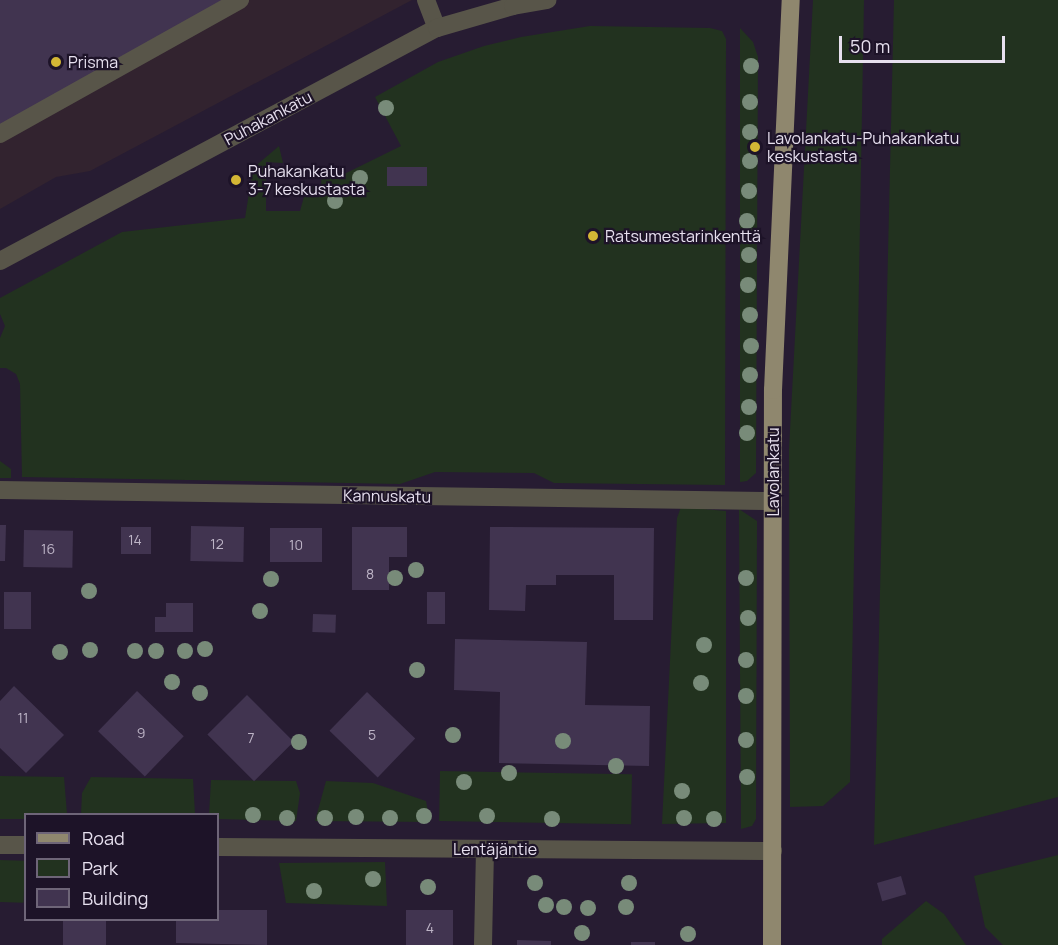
<!DOCTYPE html>
<meta charset="utf-8">
<style>
body{margin:0}
#map{position:relative;width:1058px;height:945px;overflow:hidden;background:#271c32;font-family:Manrope,sans-serif}
div>[style]{position:absolute}
.commercial>*{inset:0;background:#32232f}
.green>*{inset:0;background:#22321f;transform-origin:0 0}
.building>*{inset:0;background:#413450;transform-origin:0 0}
.minor>*{height:18px;margin:-9px;padding:0 9px;transform-origin:9px;border-radius:9px;background:#585549}
.major>*{height:18px;margin:-9px;padding:0 9px;transform-origin:9px;border-radius:9px;background:#8f876e}
.trees>*{width:16px;height:16px;margin:-8px;border-radius:50%;background:#788b79}
.dots>*{width:16px;height:16px;translate:-50% -50%;box-sizing:border-box;border:3px solid #1d1328;border-radius:50%}
span{translate:-50% -50%;white-space:nowrap;text-align:center;line-height:1.15;-webkit-text-stroke:4.5px #1d1328;paint-order:stroke}
.number-label{font-size:14px;color:#beb5c7}
.number-label span{-webkit-text-stroke-width:0}
.poi-label{font-size:16px;color:#e7e0ef}
.left{translate:0 -50%;text-align:left}
.street-label{font-size:16px;color:#e7e0ef}
.legend{position:absolute;left:24px;top:813px;width:195px;height:108px;box-sizing:border-box;background:#1d1328;border:2px solid #6e6578;margin:0;padding:8px 10px;list-style:none;font-size:18px;color:#e7e0ef}
.legend li{display:flex;align-items:center;gap:12px;height:30px}
.legend b{width:30px;border:2px solid #6e6578}
.scale{position:absolute;left:839px;top:36px;width:166px;height:27px;box-sizing:border-box;border:3px solid #e7e0ef;border-top:0;padding-left:8px;font-size:18px;line-height:21px;white-space:nowrap;color:#e7e0ef;-webkit-text-stroke:4px #1d1328;paint-order:stroke}
</style>
<div id="map">
<div class="commercial">
<i style="clip-path:polygon(0 0,412px 0,90px 171px,56px 177px,0 209px)"></i>
</div>
<div class="green">
<i style="clip-path:polygon(813px 0,864px 0,850px 782px,823px 806px,790px 807px,789px 449px)"></i>
<i style="clip-path:polygon(894px 0,1058px 0,1058px 797px,874px 845px)"></i>
<i style="clip-path:polygon(590px 26px,710px 28px,722px 31px,726px 39px,725px 485px,554px 483px,534px 473px,435px 472px,400px 484px,22px 477px,20px 384px,16px 374px,6px 368px,0 368px,0 338px,5px 326px,0 314px,0 298px,122px 232px,245px 218px,253px 168px,279px 146px,283px 163px,266px 162px,266px 211px,300px 211px,307px 186px,321px 186px,322px 169px,327px 167px,334px 179px,401px 146px,375px 97px,438px 62px,484px 46px,521px 37px)"></i>
<i style="clip-path:polygon(740px 28px,753px 42px,758px 57px,756px 473px,747px 481px,740px 482px)"></i>
<i style="clip-path:polygon(0 461px,11px 469px,11px 478px,0 478px)"></i>
<i style="clip-path:polygon(681px 507px,726px 511px,726px 823px,662px 824px,677px 518px)"></i>
<i style="clip-path:polygon(739px 509px,757px 521px,756px 819px,752px 826px,741px 829px)"></i>
<i style="left:440px;top:771px;width:192px;height:50px;rotate:1deg"></i>
<i style="clip-path:polygon(0 776px,64px 777px,67px 814px,26px 814px,25px 819px,0 819px)"></i>
<i style="clip-path:polygon(91px 777px,193px 779px,195px 814px,81px 814px,82px 793px)"></i>
<i style="clip-path:polygon(211px 780px,296px 781px,300px 793px,296px 821px,218px 819px,218px 814px,209px 814px)"></i>
<i style="clip-path:polygon(326px 781px,373px 783px,426px 801px,430px 822px,315px 821px)"></i>
<i style="clip-path:polygon(1058px 855px,1058px 945px,1003px 945px,985px 927px,974px 876px)"></i>
<i style="left:0;top:860px;width:25px;height:42px;rotate:2deg"></i>
<i style="clip-path:polygon(385px 862px,387px 906px,286px 903px,279px 863px)"></i>
<i style="clip-path:polygon(926px 901px,944px 914px,966px 945px,882px 945px,882px 939px)"></i>
</div>
<div class="building">
<i style="clip-path:polygon(0 0,225px 0,0 125px)"></i>
<i style="left:387px;top:167px;width:40px;height:19px"></i>
<i style="clip-path:polygon(0 525px,6px 525px,5px 561px,0 561px)"></i>
<i style="left:191px;top:526px;width:53px;height:35px;rotate:1deg"></i>
<i style="left:121px;top:527px;width:30px;height:27px"></i>
<i style="clip-path:polygon(352px 527px,407px 527px,407px 557px,389px 557px,389px 590px,352px 590px)"></i>
<i style="clip-path:polygon(490px 527px,654px 528px,653px 620px,614px 620px,614px 575px,556px 575px,556px 585px,526px 585px,525px 611px,489px 610px)"></i>
<i style="left:270px;top:528px;width:52px;height:34px"></i>
<i style="left:24px;top:530px;width:49px;height:37px;rotate:1deg"></i>
<i style="left:4px;top:592px;width:27px;height:37px"></i>
<i style="left:427px;top:592px;width:18px;height:32px"></i>
<i style="clip-path:polygon(166px 603px,193px 603px,193px 632px,155px 632px,155px 617px,166px 617px)"></i>
<i style="left:313px;top:614px;width:23px;height:18px;rotate:2deg"></i>
<i style="clip-path:polygon(455px 639px,587px 642px,585px 705px,650px 706px,649px 766px,499px 763px,500px 692px,454px 690px)"></i>
<i style="clip-path:polygon(14px 686px,64px 735px,26px 773px,0 748px,0 701px)"></i>
<i style="left:137px;top:691px;width:65px;height:56px;rotate:44deg"></i>
<i style="left:367px;top:692px;width:67px;height:54px;rotate:44deg"></i>
<i style="left:247px;top:695px;width:66px;height:56px;rotate:45deg"></i>
<i style="left:901px;top:876px;width:19px;height:25px;rotate:74deg"></i>
<i style="clip-path:polygon(218px 910px,267px 910px,267px 945px,176px 943px,176px 920px,218px 920px)"></i>
<i style="left:406px;top:910px;width:47px;height:35px"></i>
<i style="left:63px;top:920px;width:43px;height:25px"></i>
<i style="clip-path:polygon(517px 940px,551px 941px,551px 945px,517px 945px)"></i>
<i style="left:631px;top:942px;width:24px;height:3px"></i>
</div>
<div class="minor">
<i style="left:426px;top:0;width:30px;rotate:69deg"></i>
<i style="left:0;top:134px;width:275px;rotate:-29.2deg"></i>
<i style="left:0;top:261px;width:495px;rotate:-28.1deg"></i>
<i style="left:437px;top:28px;width:79px;rotate:-16.1deg"></i>
<i style="left:513px;top:6px;width:35px;rotate:-10deg"></i>
<i style="left:0;top:490px;width:773px;rotate:0.82deg"></i>
<i style="left:0;top:845px;width:26px"></i>
<i style="left:218px;top:847px;width:555px;rotate:0.41deg"></i>
<i style="left:483px;top:945px;width:96px;rotate:-88.8deg"></i>
</div>
<div class="major">
<i style="left:772px;top:945px;width:555px;rotate:-89.9deg"></i>
<i style="left:773px;top:390px;width:390px;rotate:-87.4deg"></i>
</div>
<div class="trees">
<i style="left:751px;top:66px"></i>
<i style="left:750px;top:102px"></i>
<i style="left:386px;top:108px"></i>
<i style="left:750px;top:132px"></i>
<i style="left:750px;top:161px"></i>
<i style="left:360px;top:178px"></i>
<i style="left:749px;top:191px"></i>
<i style="left:335px;top:201px"></i>
<i style="left:747px;top:221px"></i>
<i style="left:749px;top:255px"></i>
<i style="left:748px;top:285px"></i>
<i style="left:750px;top:315px"></i>
<i style="left:751px;top:346px"></i>
<i style="left:750px;top:375px"></i>
<i style="left:749px;top:407px"></i>
<i style="left:747px;top:433px"></i>
<i style="left:416px;top:570px"></i>
<i style="left:395px;top:578px"></i>
<i style="left:746px;top:578px"></i>
<i style="left:271px;top:579px"></i>
<i style="left:89px;top:591px"></i>
<i style="left:260px;top:611px"></i>
<i style="left:748px;top:618px"></i>
<i style="left:704px;top:645px"></i>
<i style="left:205px;top:649px"></i>
<i style="left:90px;top:650px"></i>
<i style="left:135px;top:651px"></i>
<i style="left:156px;top:651px"></i>
<i style="left:185px;top:651px"></i>
<i style="left:60px;top:652px"></i>
<i style="left:746px;top:660px"></i>
<i style="left:417px;top:670px"></i>
<i style="left:172px;top:682px"></i>
<i style="left:701px;top:683px"></i>
<i style="left:200px;top:693px"></i>
<i style="left:746px;top:696px"></i>
<i style="left:453px;top:735px"></i>
<i style="left:746px;top:740px"></i>
<i style="left:563px;top:741px"></i>
<i style="left:299px;top:742px"></i>
<i style="left:616px;top:766px"></i>
<i style="left:509px;top:773px"></i>
<i style="left:747px;top:777px"></i>
<i style="left:464px;top:782px"></i>
<i style="left:682px;top:791px"></i>
<i style="left:253px;top:815px"></i>
<i style="left:424px;top:816px"></i>
<i style="left:487px;top:816px"></i>
<i style="left:356px;top:817px"></i>
<i style="left:287px;top:818px"></i>
<i style="left:325px;top:818px"></i>
<i style="left:390px;top:818px"></i>
<i style="left:684px;top:818px"></i>
<i style="left:552px;top:819px"></i>
<i style="left:714px;top:819px"></i>
<i style="left:373px;top:879px"></i>
<i style="left:535px;top:883px"></i>
<i style="left:629px;top:883px"></i>
<i style="left:428px;top:887px"></i>
<i style="left:314px;top:891px"></i>
<i style="left:546px;top:905px"></i>
<i style="left:564px;top:907px"></i>
<i style="left:626px;top:907px"></i>
<i style="left:588px;top:908px"></i>
<i style="left:582px;top:933px"></i>
<i style="left:688px;top:934px"></i>
</div>
<div class="dots">
<i style="left:56px;top:62px;background:#d3b635"></i>
<i style="left:755px;top:147px;background:#d3b635"></i>
<i style="left:236px;top:180px;background:#d3b635"></i>
<i style="left:593px;top:236px;background:#d3b635"></i>
</div>
<div class="number-label">
<span style="left:135px;top:540px">14</span>
<span style="left:217px;top:544px">12</span>
<span style="left:296px;top:545px">10</span>
<span style="left:48px;top:549px">16</span>
<span style="left:370px;top:574px">8</span>
<span style="left:23px;top:718px">11</span>
<span style="left:141px;top:733px">9</span>
<span style="left:372px;top:735px">5</span>
<span style="left:251px;top:738px">7</span>
<span style="left:430px;top:928px">4</span>
</div>
<div class="poi-label">
<span class="left" style="left:68px;top:62px">Prisma</span>
<span class="left" style="left:767px;top:147px">Lavolankatu-Puhakankatu<br>keskustasta</span>
<span class="left" style="left:248px;top:180px">Puhakankatu<br>3-7 keskustasta</span>
<span class="left" style="left:605px;top:236px">Ratsumestarinkenttä</span>
</div>
<div class="street-label">
<span style="left:268px;top:118px;rotate:-28deg">Puhakankatu</span>
<span style="left:773px;top:472px;rotate:-90deg">Lavolankatu</span>
<span style="left:387px;top:496px;rotate:1deg">Kannuskatu</span>
<span style="left:495px;top:849px">Lentäjäntie</span>
</div>
<ul class="legend">
<li><b style="height:8px;background:#8f876e"></b>Road</li>
<li><b style="height:16px;background:#22321f"></b>Park</li>
<li><b style="height:16px;background:#413450"></b>Building</li>
</ul>
<div class="scale">50 m</div>
</div>
